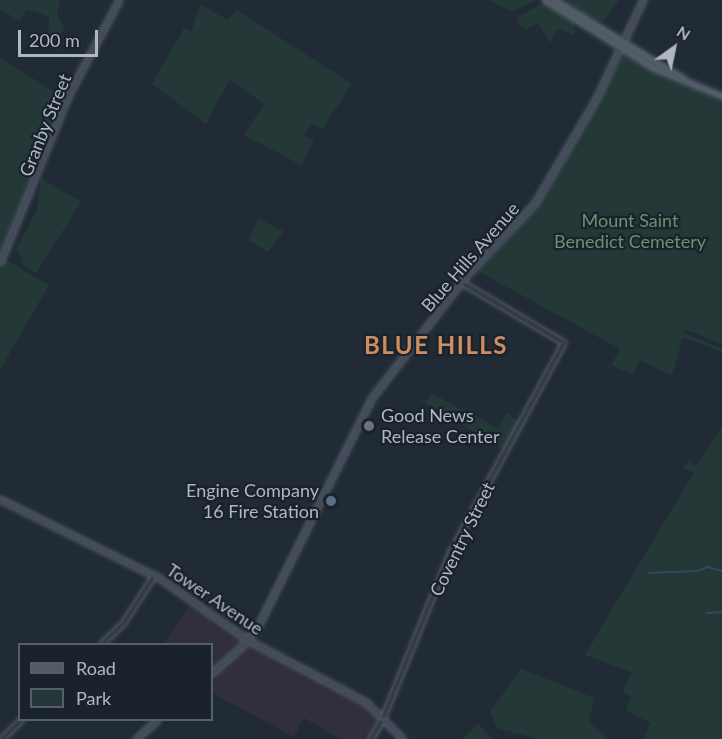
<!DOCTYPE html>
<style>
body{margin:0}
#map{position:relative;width:722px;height:739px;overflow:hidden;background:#212b36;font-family:Lato,sans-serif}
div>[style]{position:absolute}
.medical>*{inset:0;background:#302f3b}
.green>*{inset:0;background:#243838}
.stream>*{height:1.5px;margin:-0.75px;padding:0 0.75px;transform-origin:0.75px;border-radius:0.75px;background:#35475d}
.roads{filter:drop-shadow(0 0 2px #525a65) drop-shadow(0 0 2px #525a65)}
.tertiary>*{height:4px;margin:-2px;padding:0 2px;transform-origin:2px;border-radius:2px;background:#343d47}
.secondary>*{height:4.5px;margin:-2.25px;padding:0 2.25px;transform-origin:2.25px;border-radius:2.25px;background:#434c5a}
.primary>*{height:5px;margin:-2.5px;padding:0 2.5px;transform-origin:2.5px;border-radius:2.5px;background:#525c67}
.dots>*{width:16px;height:16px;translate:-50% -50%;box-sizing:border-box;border:3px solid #1a222b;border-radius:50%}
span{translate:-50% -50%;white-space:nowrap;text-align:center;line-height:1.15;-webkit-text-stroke:4.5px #1a222b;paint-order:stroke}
.street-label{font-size:18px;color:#afb7c4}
.park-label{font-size:18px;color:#689370}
.poi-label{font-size:18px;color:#afb7c4}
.left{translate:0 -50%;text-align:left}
.right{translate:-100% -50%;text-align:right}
.district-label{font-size:24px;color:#ce8d60;font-weight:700;letter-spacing:1.5px}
.legend{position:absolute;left:18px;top:643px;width:195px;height:78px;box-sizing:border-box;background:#1a222b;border:2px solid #565e68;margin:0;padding:8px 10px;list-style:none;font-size:18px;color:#afb7c4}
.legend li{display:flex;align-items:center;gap:12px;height:30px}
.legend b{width:30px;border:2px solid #565e68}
.north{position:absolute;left:644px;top:18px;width:60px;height:60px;-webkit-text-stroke:4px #1a222b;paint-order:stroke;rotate:33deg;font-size:16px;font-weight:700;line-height:24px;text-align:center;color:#afb7c4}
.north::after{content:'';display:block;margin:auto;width:21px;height:27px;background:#afb7c4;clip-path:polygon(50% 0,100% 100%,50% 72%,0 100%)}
.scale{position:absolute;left:18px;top:30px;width:80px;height:27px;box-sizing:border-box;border:3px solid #afb7c4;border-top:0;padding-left:8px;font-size:18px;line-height:21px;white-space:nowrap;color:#afb7c4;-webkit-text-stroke:4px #1a222b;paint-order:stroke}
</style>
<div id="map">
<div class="medical">
<i style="clip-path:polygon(192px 602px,244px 640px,212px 670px,212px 644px,164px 644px)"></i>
<i style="clip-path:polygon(250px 644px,362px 702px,379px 721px,368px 739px,340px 739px,304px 718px,294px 737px,212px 693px,212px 676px)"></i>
</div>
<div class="green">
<i style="clip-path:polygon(0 0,60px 0,57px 14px,64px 27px,57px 39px,48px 44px,49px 16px,27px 10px,19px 21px,0 9px)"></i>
<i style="clip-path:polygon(489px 0,537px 0,511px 11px)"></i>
<i style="clip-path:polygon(558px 0,619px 0,604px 21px,593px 22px)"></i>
<i style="clip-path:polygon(546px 1px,575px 20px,574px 35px,557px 29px,550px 43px,538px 23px,526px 30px,518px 24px,517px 18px)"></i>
<i style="clip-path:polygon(200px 4px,228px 20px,237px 10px,352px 84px,322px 129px,311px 124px,304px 135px,314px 141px,301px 165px,244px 135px,264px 104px,230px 79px,206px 124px,152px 84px,184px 28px,191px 32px)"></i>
<i style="clip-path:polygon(625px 54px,722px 102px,722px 344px,686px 330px,684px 333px,722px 348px,722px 352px,683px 337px,672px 375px,640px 361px,633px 375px,611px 365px,620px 349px,478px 271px,540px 203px)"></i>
<i style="clip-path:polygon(0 58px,63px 97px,0 249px)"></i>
<i style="clip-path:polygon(41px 178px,81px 202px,36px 273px,22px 265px,23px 260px,16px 251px,37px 209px)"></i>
<i style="clip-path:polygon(258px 219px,284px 231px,268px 252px,249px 240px)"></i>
<i style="clip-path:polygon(3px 258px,49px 285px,0 370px,0 262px)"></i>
<i style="clip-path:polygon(431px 393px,498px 428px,507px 413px,519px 423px,504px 450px,425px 403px)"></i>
<i style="clip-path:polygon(722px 427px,722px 739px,644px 739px,650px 723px,626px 710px,631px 697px,623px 692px,631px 672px,585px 655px,691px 477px,693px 472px,683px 469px,689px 459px,696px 466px)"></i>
<i style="clip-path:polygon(521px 669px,594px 698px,589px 722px,608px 739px,539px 739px,497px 728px,490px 712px)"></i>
<i style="clip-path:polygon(479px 724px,491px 739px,462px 739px,478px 724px)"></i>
</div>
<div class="stream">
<i style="left:648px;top:573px;width:50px;rotate:-2.3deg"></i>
<i style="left:698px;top:571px;width:11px;rotate:-22deg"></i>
<i style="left:708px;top:567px;width:15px;rotate:16deg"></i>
<i style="left:707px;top:613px;width:15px;rotate:-4deg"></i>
</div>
<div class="roads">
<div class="tertiary">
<i style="left:102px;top:644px;width:29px;rotate:-44deg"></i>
<i style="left:123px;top:624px;width:59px;rotate:-56.9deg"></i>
<i style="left:2px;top:739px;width:28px;rotate:-44deg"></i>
<i style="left:371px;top:739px;width:21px;rotate:-59deg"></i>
<i style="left:382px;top:721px;width:183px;rotate:-67.8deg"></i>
<i style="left:451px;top:552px;width:238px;rotate:-61.6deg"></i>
<i style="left:564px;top:343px;width:120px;rotate:-149.4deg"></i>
</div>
<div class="secondary">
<i style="left:0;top:262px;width:182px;rotate:-67.7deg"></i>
<i style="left:69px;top:94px;width:106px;rotate:-62deg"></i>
<i style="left:0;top:499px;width:180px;rotate:26.4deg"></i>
<i style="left:161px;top:579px;width:106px;rotate:35deg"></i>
<i style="left:248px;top:640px;width:133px;rotate:27.7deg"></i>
<i style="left:366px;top:702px;width:52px;rotate:45deg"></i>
<i style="left:212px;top:673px;width:39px;rotate:-42deg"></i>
<i style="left:241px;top:647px;width:29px;rotate:-52deg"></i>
<i style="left:259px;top:624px;width:251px;rotate:-63.5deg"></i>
<i style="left:371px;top:399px;width:155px;rotate:-52.3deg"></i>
<i style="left:466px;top:276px;width:100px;rotate:-46.6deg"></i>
<i style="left:535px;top:203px;width:121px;rotate:-59.6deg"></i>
<i style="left:596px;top:99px;width:110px;rotate:-64.6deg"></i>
<i style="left:136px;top:739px;width:28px;rotate:-42deg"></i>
</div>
<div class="primary">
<i style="left:545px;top:0;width:128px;rotate:32deg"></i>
<i style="left:654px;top:68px;width:74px;rotate:22.4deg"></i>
<i style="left:554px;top:0;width:152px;rotate:31.3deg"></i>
</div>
</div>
<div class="dots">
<i style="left:369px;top:426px;background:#6b7280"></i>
<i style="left:331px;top:501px;background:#5c6f8a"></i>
</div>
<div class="street-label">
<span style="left:45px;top:125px;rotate:-68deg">Granby Street</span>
<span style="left:470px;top:257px;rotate:-49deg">Blue Hills Avenue</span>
<span style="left:462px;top:539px;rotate:-64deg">Coventry Street</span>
<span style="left:215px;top:599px;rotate:34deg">Tower Avenue</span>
</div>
<div class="park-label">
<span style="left:630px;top:231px">Mount Saint<br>Benedict Cemetery</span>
</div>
<div class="poi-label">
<span class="left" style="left:381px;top:426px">Good News<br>Release Center</span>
<span class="right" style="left:319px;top:501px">Engine Company<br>16 Fire Station</span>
</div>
<div class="district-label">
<span style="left:436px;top:345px">BLUE HILLS</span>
</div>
<ul class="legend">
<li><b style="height:8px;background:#525c67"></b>Road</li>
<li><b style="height:16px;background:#243838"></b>Park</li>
</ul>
<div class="north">N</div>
<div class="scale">200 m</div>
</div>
